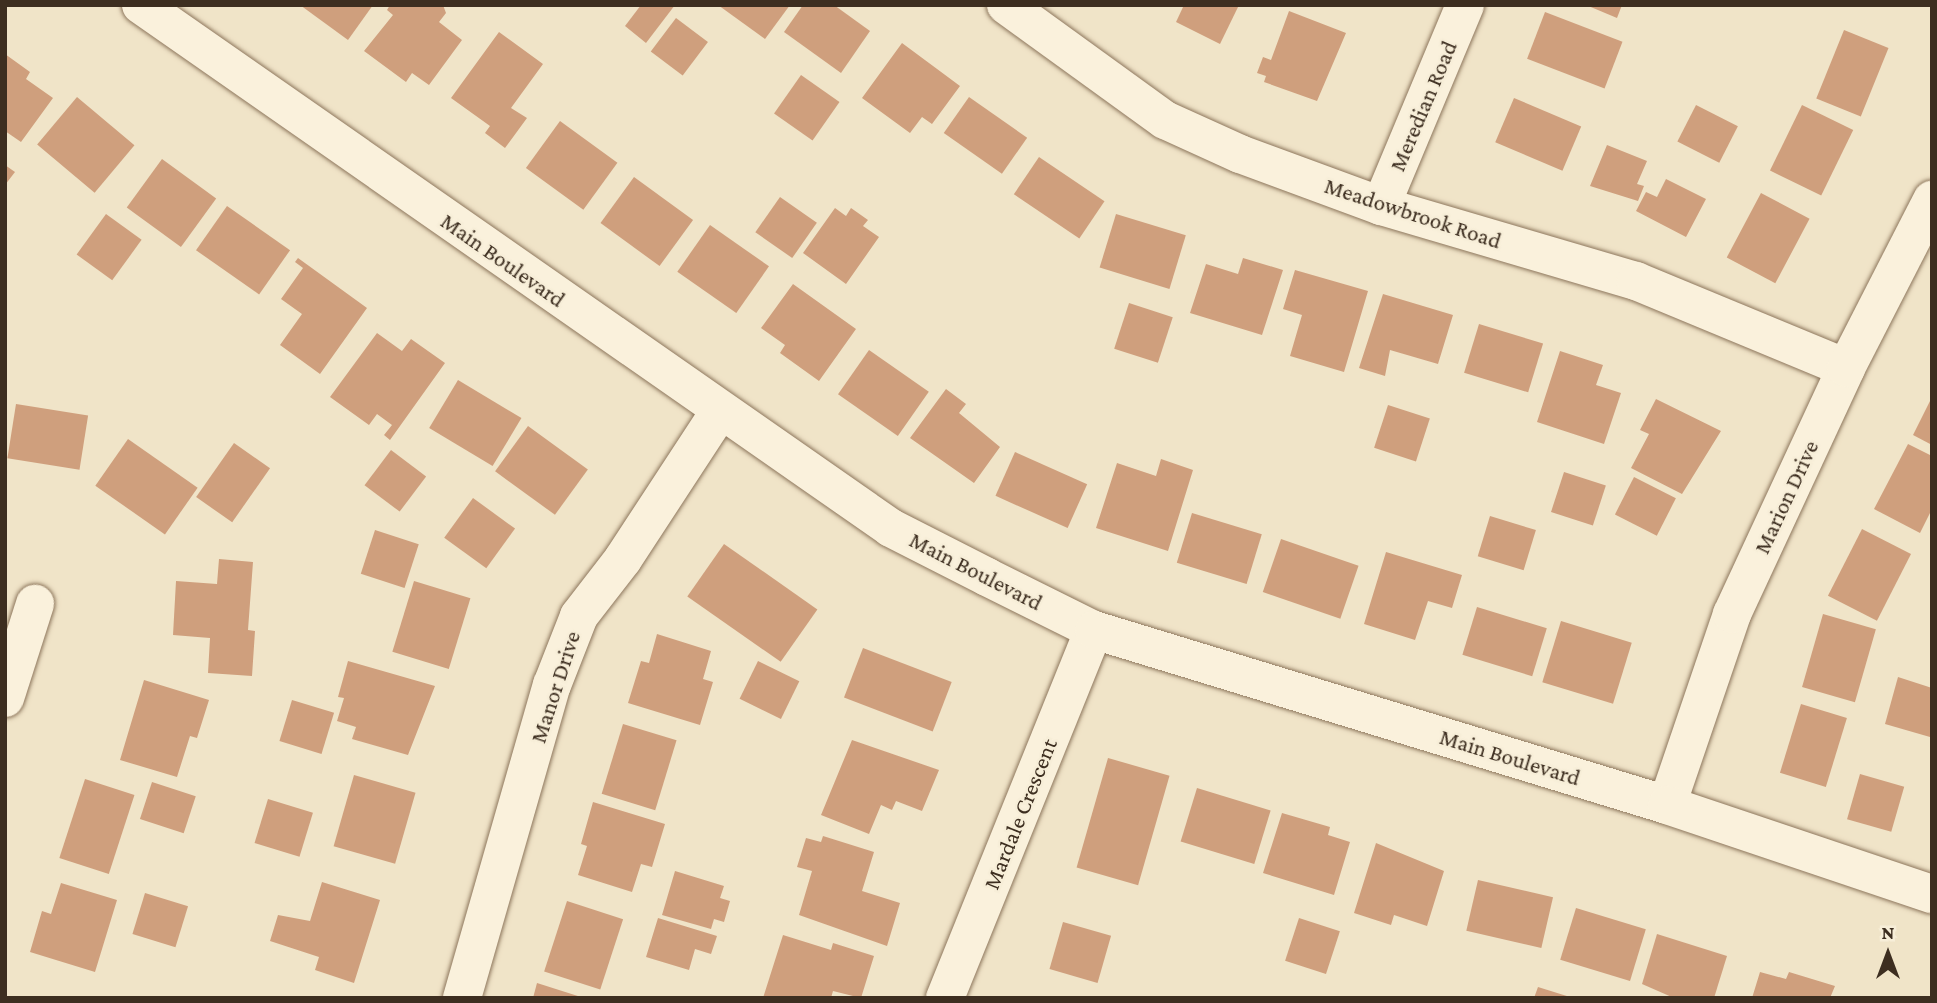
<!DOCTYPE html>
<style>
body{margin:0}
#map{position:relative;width:1937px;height:1003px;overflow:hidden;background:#f0e4c8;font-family:"Crimson Pro",serif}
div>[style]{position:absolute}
.building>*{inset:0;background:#cf9f7d;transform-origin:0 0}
.roads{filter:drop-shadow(0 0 2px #8d765c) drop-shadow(0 0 2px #8d765c)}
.minor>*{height:38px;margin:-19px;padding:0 19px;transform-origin:19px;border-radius:19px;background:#faf1dc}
.tertiary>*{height:38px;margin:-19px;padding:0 19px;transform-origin:19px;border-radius:19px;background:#faf1dc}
span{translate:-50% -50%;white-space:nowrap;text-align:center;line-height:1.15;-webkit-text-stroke:5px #f7eed8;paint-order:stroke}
.street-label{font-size:23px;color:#3d2e20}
.frame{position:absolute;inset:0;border:7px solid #3d2e20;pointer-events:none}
.north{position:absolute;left:1853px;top:919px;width:70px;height:70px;-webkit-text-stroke:5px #f7eed8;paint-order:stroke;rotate:0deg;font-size:19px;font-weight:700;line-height:28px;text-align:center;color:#3d2e20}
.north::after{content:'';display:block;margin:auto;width:24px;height:32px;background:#3d2e20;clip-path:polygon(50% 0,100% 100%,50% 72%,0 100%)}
</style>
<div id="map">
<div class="building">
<i style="clip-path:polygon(300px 5px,373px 5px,348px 40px)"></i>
<i style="clip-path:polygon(390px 5px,443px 5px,446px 13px,439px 22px,462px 40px,429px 85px,412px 73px,406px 82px,364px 51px,393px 15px,387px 10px)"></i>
<i style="clip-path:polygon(641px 5px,675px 5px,646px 43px,625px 26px)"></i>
<i style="clip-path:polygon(718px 5px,790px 5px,765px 39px)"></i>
<i style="clip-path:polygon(803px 5px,834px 5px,870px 31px,841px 73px,784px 32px)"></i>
<i style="clip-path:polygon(1184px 5px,1239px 5px,1220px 44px,1176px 22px)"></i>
<i style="clip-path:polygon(1586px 5px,1622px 5px,1617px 18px)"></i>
<i style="clip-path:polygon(1289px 11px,1346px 33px,1317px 101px,1264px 82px,1266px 76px,1257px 73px,1263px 57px,1271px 60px)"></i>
<i style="left:1545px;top:12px;width:83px;height:50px;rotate:21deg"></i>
<i style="left:676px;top:18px;width:40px;height:42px;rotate:37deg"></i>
<i style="left:1844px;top:30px;width:48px;height:74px;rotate:22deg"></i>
<i style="clip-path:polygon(499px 32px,543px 64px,511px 108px,527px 118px,505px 148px,485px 133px,490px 126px,451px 98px)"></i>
<i style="clip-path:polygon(902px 43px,960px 86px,932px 124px,922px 117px,910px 133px,862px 98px)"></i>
<i style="clip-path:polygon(5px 54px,30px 72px,26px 79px,53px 98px,21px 142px,5px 131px)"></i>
<i style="left:801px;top:75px;width:47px;height:47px;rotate:35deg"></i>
<i style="left:77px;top:97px;width:75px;height:62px;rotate:40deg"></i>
<i style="left:969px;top:97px;width:71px;height:44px;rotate:35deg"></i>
<i style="left:1514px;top:98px;width:73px;height:48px;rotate:23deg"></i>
<i style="left:1696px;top:105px;width:47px;height:41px;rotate:27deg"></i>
<i style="left:1802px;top:105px;width:57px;height:73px;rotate:26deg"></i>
<i style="left:560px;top:121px;width:71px;height:58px;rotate:36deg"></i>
<i style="clip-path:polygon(1607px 145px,1647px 161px,1637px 184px,1644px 186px,1638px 201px,1590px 186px)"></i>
<i style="left:1039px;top:157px;width:79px;height:45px;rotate:34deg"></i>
<i style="left:162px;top:159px;width:67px;height:60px;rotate:36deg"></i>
<i style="clip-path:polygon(5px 165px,15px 172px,5px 185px)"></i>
<i style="left:634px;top:177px;width:73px;height:57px;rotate:36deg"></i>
<i style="clip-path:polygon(1666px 179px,1706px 199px,1686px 237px,1636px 211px,1646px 192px,1657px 197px)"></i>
<i style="left:1761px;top:193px;width:55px;height:73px;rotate:28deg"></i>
<i style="left:780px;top:197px;width:45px;height:43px;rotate:35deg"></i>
<i style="left:227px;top:206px;width:77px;height:54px;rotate:35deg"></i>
<i style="clip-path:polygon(835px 208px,846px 216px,851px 208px,868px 220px,863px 226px,879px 237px,846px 284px,803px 253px)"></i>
<i style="left:106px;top:214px;width:44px;height:50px;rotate:36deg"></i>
<i style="left:1116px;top:214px;width:73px;height:56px;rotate:17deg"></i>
<i style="left:710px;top:225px;width:72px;height:57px;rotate:35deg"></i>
<i style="clip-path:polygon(298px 258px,367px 308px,320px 374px,280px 345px,302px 314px,281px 299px,303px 268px,295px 262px)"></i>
<i style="clip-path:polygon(1243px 258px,1283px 270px,1262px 335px,1190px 313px,1206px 264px,1238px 274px)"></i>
<i style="clip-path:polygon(1295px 270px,1368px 291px,1344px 372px,1290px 356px,1302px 315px,1283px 309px)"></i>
<i style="clip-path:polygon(793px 284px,856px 329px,819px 381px,780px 353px,785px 345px,761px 328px)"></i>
<i style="clip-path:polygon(1383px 294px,1453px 315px,1438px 364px,1390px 350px,1385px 376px,1359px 368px)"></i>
<i style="left:1129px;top:303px;width:46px;height:48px;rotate:18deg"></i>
<i style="left:1479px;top:324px;width:67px;height:51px;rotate:17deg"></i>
<i style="clip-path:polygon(377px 333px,402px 351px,411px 339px,445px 363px,390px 440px,384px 435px,392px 425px,377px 414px,369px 425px,330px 397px)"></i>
<i style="left:869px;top:350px;width:73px;height:54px;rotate:35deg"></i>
<i style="clip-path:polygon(1560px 351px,1603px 365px,1596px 385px,1621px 393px,1604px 444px,1537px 422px)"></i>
<i style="left:458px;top:380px;width:74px;height:56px;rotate:31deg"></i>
<i style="clip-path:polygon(946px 389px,966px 404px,959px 413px,1000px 447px,974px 483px,910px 438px)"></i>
<i style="clip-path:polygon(1932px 397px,1932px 445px,1913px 435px)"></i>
<i style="clip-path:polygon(1656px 399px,1721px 431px,1682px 494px,1631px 468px,1649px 434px,1640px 430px)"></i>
<i style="left:16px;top:404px;width:73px;height:55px;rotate:9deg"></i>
<i style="left:1388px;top:405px;width:44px;height:45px;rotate:18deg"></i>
<i style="left:528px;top:426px;width:74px;height:56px;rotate:36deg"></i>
<i style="left:128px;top:439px;width:85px;height:57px;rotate:35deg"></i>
<i style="left:234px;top:443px;width:44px;height:66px;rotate:35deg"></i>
<i style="clip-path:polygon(1908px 444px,1932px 456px,1932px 509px,1920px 533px,1874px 509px)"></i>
<i style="left:391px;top:450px;width:44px;height:44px;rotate:37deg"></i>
<i style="left:1015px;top:452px;width:79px;height:48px;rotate:24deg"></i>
<i style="clip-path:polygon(1161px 459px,1193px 470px,1168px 551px,1096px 528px,1117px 463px,1156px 476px)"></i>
<i style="left:1564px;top:472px;width:44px;height:42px;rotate:18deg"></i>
<i style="left:1634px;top:477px;width:47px;height:42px;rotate:27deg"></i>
<i style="left:473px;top:498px;width:52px;height:49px;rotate:36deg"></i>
<i style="left:1192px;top:513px;width:73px;height:52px;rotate:17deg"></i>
<i style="left:1490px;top:516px;width:48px;height:42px;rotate:17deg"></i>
<i style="left:1862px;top:529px;width:55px;height:75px;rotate:27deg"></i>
<i style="left:375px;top:530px;width:46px;height:46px;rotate:18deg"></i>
<i style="left:1281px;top:539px;width:82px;height:56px;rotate:19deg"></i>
<i style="left:724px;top:544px;width:114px;height:64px;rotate:35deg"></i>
<i style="clip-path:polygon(1386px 552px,1462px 575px,1452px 608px,1428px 601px,1415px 640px,1364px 624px)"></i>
<i style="clip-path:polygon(219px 559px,253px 562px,248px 630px,255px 631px,252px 676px,208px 673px,210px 638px,173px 635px,176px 581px,217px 584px)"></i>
<i style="left:414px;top:581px;width:59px;height:74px;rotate:17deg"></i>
<i style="left:1477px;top:607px;width:73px;height:50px;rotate:17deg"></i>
<i style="left:1823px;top:614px;width:55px;height:76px;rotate:16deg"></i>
<i style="left:1561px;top:621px;width:74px;height:64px;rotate:17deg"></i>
<i style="clip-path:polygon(657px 634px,711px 651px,703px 679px,713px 682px,700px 725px,628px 703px,641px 661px,649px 663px)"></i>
<i style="left:863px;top:648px;width:95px;height:53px;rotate:21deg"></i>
<i style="clip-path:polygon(348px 661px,435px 686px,408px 755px,352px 739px,356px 727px,337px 721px,344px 698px,338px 697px)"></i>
<i style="left:758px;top:661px;width:46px;height:42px;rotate:26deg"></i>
<i style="clip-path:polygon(1898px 677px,1932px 688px,1930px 737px,1885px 724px)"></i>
<i style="clip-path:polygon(144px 680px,209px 700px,197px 738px,190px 736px,177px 777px,120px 760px)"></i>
<i style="left:292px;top:700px;width:44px;height:43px;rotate:17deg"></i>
<i style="left:1801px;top:704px;width:48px;height:72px;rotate:17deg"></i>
<i style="left:623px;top:724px;width:56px;height:73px;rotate:17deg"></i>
<i style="clip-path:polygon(852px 740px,939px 770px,922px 811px,896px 801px,892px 810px,881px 805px,869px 834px,821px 815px)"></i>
<i style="left:1108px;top:758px;width:64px;height:114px;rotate:16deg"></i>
<i style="left:1860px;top:774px;width:46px;height:47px;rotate:16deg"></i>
<i style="left:354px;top:775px;width:64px;height:74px;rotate:16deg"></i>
<i style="left:85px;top:779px;width:52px;height:83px;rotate:18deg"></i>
<i style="left:152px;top:782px;width:46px;height:39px;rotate:18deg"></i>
<i style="left:1197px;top:788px;width:77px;height:56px;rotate:17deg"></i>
<i style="left:268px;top:799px;width:47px;height:46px;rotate:17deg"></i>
<i style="clip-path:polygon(593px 802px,665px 824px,652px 867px,641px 864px,632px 892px,578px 875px,587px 846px,581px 844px)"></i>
<i style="clip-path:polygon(1282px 813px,1330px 827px,1328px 835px,1350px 842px,1334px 895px,1263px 873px)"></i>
<i style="clip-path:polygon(823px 836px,874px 852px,862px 891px,900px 903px,887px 946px,799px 915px,812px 871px,797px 867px,806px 838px,821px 842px)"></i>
<i style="clip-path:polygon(1376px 843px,1444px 871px,1427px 926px,1394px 915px,1391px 925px,1354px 913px)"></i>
<i style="clip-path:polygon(675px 871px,724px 886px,720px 898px,730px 901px,724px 922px,714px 919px,711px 929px,662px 915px)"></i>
<i style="left:1478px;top:880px;width:77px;height:52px;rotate:13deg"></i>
<i style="clip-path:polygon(322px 882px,380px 900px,354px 983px,315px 970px,319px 957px,270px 941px,278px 915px,310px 921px)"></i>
<i style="clip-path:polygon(61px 883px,117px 900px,95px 972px,30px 952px,42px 911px,51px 914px)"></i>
<i style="left:145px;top:893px;width:45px;height:43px;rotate:17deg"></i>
<i style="left:567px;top:901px;width:59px;height:74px;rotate:18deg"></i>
<i style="left:1576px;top:908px;width:73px;height:54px;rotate:17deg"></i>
<i style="clip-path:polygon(658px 918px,717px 936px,711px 954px,695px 949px,689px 970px,646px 957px)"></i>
<i style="left:1299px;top:918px;width:43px;height:45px;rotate:18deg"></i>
<i style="left:1063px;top:922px;width:50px;height:49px;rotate:16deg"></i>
<i style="clip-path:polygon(1657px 934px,1727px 956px,1714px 998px,1674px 998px,1642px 984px)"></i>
<i style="clip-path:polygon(783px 935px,831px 950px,833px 943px,874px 956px,861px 998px,833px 991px,831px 998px,763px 998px)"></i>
<i style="clip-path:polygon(1760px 972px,1786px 979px,1789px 972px,1835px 986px,1830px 998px,1752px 998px)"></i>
<i style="clip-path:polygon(537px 983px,581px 997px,581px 998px,533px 998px)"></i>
<i style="clip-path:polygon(1538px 987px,1570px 997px,1570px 998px,1534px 998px)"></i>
</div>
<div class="roads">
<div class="minor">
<i style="left:1006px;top:5px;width:196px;rotate:35.9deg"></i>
<i style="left:1165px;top:120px;width:82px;rotate:24.4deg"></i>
<i style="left:1240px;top:154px;width:150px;rotate:20.2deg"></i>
<i style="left:1381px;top:206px;width:266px;rotate:16.4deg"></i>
<i style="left:1636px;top:281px;width:227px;rotate:22.5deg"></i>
<i style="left:1381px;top:206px;width:218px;rotate:-67.3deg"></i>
<i style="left:5px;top:698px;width:99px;rotate:-72.3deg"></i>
<i style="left:1667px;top:805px;width:202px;rotate:-71.2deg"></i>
<i style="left:1732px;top:614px;width:271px;rotate:-65.1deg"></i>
<i style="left:1846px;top:368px;width:189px;rotate:-62.9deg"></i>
<i style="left:462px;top:998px;width:326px;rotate:-74deg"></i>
<i style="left:552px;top:685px;width:74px;rotate:-68.6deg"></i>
<i style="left:579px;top:616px;width:72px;rotate:-52.3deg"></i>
<i style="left:623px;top:559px;width:177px;rotate:-56.8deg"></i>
<i style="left:945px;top:998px;width:397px;rotate:-68deg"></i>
</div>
<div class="tertiary">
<i style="left:141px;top:5px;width:914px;rotate:34.89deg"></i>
<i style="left:891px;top:528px;width:108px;rotate:27deg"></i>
<i style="left:987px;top:577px;width:119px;rotate:26.4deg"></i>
<i style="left:1094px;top:630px;width:599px;rotate:16.98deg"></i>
<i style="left:1667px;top:805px;width:280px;rotate:18.6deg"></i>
</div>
</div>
<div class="street-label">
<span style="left:1423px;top:106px;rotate:-67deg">Meredian Road</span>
<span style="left:1413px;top:213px;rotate:18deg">Meadowbrook Road</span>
<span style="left:503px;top:260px;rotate:35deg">Main Boulevard</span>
<span style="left:1786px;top:497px;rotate:-65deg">Marion Drive</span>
<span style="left:976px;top:571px;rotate:27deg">Main Boulevard</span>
<span style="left:555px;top:687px;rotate:-72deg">Manor Drive</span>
<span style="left:1510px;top:757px;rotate:17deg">Main Boulevard</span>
<span style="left:1020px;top:814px;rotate:-68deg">Mardale Crescent</span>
</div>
<div class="frame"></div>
<div class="north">N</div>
</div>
